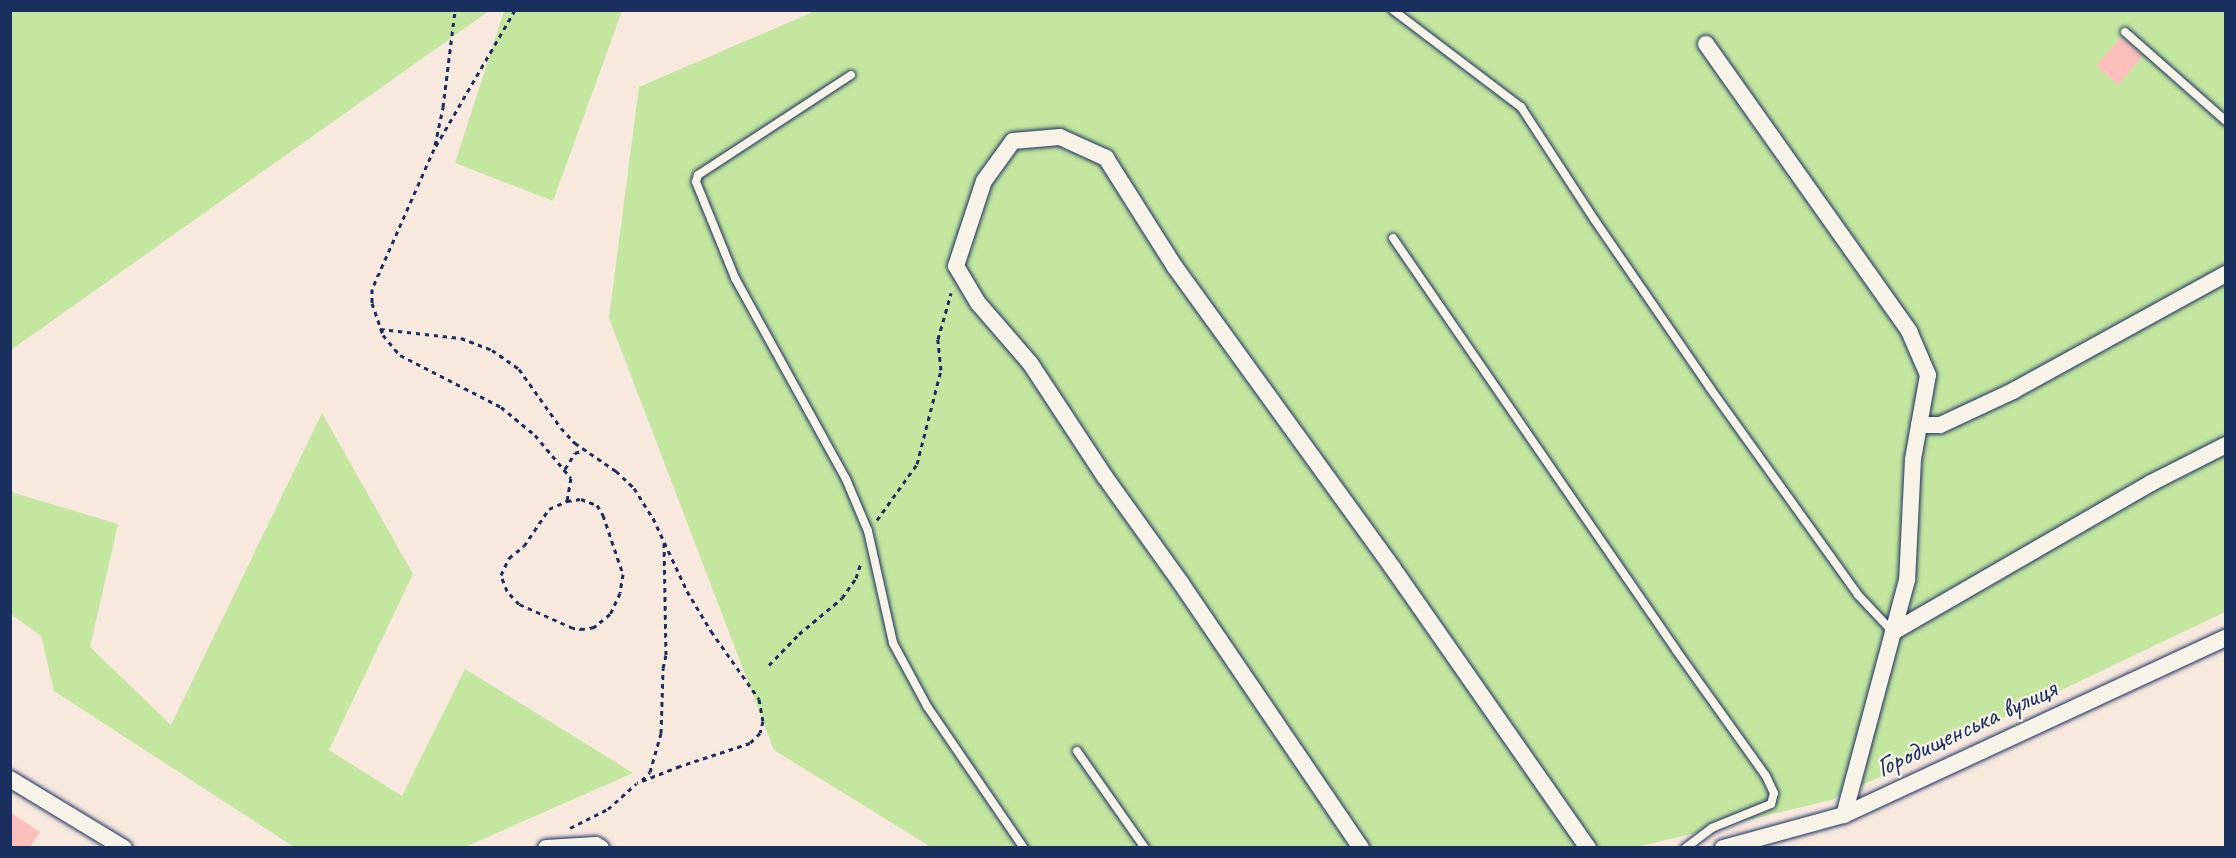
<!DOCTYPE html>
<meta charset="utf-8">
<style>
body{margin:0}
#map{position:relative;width:2236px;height:858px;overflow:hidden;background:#f8e9df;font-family:Caveat,sans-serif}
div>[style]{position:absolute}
.green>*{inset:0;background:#c4e6a0}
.building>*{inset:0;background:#fcbfbc;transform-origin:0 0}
.path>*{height:3px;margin-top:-1.5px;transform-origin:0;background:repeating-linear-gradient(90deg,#1b2f5e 0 4.5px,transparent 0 9px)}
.roads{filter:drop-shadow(0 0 2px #1b2f5e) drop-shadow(0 0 2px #1b2f5e)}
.service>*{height:8px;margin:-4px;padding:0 4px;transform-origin:4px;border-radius:4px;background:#f7f3e8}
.minor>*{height:16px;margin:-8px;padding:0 8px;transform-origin:8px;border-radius:8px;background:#f7f3e8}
span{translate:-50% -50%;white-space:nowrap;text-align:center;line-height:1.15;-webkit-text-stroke:4.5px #f7f3e8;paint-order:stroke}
.street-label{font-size:28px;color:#1b2f5e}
.frame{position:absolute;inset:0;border:12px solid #1b2f5e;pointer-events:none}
</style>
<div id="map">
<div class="green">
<i style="clip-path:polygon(11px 10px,489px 10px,489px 11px,11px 350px)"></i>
<i style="clip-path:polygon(504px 11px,622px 11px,553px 201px,455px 163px)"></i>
<i style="clip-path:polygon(815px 11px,2225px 11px,2225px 612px,1831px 800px,1637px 847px,931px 847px,774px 750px,609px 318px,639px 87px)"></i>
<i style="clip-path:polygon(322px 413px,413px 574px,329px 750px,402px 796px,465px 669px,633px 773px,465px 847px,294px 847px,54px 691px,41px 636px,11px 614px,11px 492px,118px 524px,90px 647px,171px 725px)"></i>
</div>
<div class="building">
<i style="left:2121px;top:37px;width:29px;height:38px;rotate:41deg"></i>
<i style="clip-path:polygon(10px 812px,40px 832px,29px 848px,10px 848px)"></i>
</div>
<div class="path">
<i style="left:515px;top:10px;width:161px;rotate:120.2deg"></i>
<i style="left:434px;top:149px;width:153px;rotate:113.9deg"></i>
<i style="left:372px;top:289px;width:14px;rotate:90deg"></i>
<i style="left:372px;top:303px;width:34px;rotate:71deg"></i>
<i style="left:383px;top:335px;width:26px;rotate:50deg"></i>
<i style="left:400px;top:355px;width:114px;rotate:27.2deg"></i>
<i style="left:501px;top:407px;width:44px;rotate:39.5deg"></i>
<i style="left:535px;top:435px;width:56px;rotate:50.1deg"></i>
<i style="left:571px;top:478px;width:23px;rotate:100deg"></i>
<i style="left:435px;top:145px;width:39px;rotate:-78deg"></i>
<i style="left:443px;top:107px;width:98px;rotate:-82.9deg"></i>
<i style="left:380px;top:329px;width:81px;rotate:6.3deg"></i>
<i style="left:461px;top:338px;width:33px;rotate:21deg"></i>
<i style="left:492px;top:350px;width:33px;rotate:35deg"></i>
<i style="left:519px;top:369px;width:72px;rotate:54.6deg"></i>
<i style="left:561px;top:428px;width:21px;rotate:47deg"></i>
<i style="left:575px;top:443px;width:50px;rotate:34.3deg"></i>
<i style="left:616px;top:471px;width:25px;rotate:43deg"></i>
<i style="left:634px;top:488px;width:36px;rotate:58deg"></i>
<i style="left:653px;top:518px;width:81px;rotate:65deg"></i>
<i style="left:687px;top:591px;width:47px;rotate:59deg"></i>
<i style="left:711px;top:631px;width:83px;rotate:54.8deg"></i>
<i style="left:759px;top:699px;width:22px;rotate:80deg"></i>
<i style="left:763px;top:721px;width:12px;rotate:104deg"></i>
<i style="left:760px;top:733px;width:14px;rotate:135deg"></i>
<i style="left:750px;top:743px;width:74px;rotate:161.8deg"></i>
<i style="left:680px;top:766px;width:46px;rotate:158.4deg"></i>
<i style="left:565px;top:469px;width:19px;rotate:-58deg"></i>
<i style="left:575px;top:453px;width:9px;rotate:-18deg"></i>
<i style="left:581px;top:499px;width:17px;rotate:21deg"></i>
<i style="left:597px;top:505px;width:12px;rotate:59deg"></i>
<i style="left:603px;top:515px;width:62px;rotate:71.3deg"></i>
<i style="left:623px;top:574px;width:19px;rotate:99deg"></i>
<i style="left:620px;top:593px;width:23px;rotate:115deg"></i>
<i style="left:610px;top:614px;width:21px;rotate:141deg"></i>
<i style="left:594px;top:627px;width:10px;rotate:169deg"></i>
<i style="left:584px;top:629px;width:11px;rotate:-175deg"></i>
<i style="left:573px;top:628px;width:59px;rotate:-156deg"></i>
<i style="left:519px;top:604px;width:18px;rotate:-133deg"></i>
<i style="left:507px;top:591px;width:17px;rotate:-111deg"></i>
<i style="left:501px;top:575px;width:19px;rotate:-65deg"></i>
<i style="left:509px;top:558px;width:19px;rotate:-39deg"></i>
<i style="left:524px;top:546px;width:45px;rotate:-56deg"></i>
<i style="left:549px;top:509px;width:20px;rotate:-24deg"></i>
<i style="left:567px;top:501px;width:14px;rotate:-8deg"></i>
<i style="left:877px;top:520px;width:69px;rotate:-54.5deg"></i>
<i style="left:917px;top:464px;width:97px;rotate:-75.7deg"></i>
<i style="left:941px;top:370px;width:31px;rotate:-96deg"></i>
<i style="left:938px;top:339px;width:48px;rotate:-74.2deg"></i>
<i style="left:769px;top:665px;width:43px;rotate:-45.9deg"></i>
<i style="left:799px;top:634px;width:56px;rotate:-39.9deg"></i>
<i style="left:842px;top:598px;width:24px;rotate:-55deg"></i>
<i style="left:856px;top:578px;width:16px;rotate:-72deg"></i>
<i style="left:642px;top:780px;width:11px;rotate:-45deg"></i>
<i style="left:650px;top:772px;width:41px;rotate:-74.2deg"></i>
<i style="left:661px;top:733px;width:65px;rotate:-88.2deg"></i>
<i style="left:663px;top:668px;width:13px;rotate:-77deg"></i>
<i style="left:666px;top:655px;width:112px;rotate:-91deg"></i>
<i style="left:570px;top:828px;width:42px;rotate:-26.6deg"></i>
<i style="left:608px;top:809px;width:38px;rotate:-42deg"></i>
</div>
<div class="roads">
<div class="service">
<i style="left:1393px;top:10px;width:161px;rotate:37.2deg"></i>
<i style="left:1521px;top:107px;width:134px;rotate:56.9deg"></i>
<i style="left:1594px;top:219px;width:205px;rotate:55.5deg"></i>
<i style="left:1710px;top:388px;width:254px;rotate:54.4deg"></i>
<i style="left:1858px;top:595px;width:51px;rotate:46.6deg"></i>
<i style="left:2125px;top:32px;width:135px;rotate:41.4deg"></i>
<i style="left:851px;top:75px;width:183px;rotate:146.8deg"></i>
<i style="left:698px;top:175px;width:7px;rotate:106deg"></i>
<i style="left:696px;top:182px;width:104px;rotate:67.9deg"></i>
<i style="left:735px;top:278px;width:230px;rotate:61.1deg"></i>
<i style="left:846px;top:479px;width:56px;rotate:67.1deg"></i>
<i style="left:868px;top:531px;width:115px;rotate:77.4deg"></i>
<i style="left:893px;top:643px;width:72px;rotate:61.6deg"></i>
<i style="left:927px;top:706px;width:172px;rotate:55.7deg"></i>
<i style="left:1393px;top:238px;width:500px;rotate:55.5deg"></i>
<i style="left:1676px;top:650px;width:155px;rotate:54.5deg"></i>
<i style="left:1766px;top:776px;width:19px;rotate:65deg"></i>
<i style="left:1774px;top:793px;width:11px;rotate:105deg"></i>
<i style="left:1771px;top:804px;width:64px;rotate:157.9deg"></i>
<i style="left:1712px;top:828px;width:34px;rotate:143deg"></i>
<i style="left:1077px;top:751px;width:118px;rotate:55deg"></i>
</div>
<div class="minor">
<i style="left:1706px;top:44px;width:352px;rotate:54.7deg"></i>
<i style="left:1909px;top:331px;width:48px;rotate:66.6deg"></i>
<i style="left:1928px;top:375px;width:85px;rotate:100.1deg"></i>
<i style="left:1913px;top:459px;width:121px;rotate:92.8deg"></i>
<i style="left:1907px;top:580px;width:243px;rotate:105deg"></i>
<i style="left:1919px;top:425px;width:21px"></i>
<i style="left:1940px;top:425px;width:81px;rotate:-25deg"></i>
<i style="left:2013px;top:391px;width:243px;rotate:-28.8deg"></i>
<i style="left:1893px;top:632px;width:298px;rotate:-30deg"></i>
<i style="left:2151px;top:483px;width:84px;rotate:-26.9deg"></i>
<i style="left:10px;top:779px;width:133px;rotate:31.2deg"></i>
<i style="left:546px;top:848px;width:50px;rotate:-3.4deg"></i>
<i style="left:596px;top:845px;width:6px;rotate:31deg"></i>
<i style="left:1361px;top:848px;width:320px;rotate:-124.2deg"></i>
<i style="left:1181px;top:583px;width:130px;rotate:-125.6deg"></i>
<i style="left:1105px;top:477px;width:136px;rotate:-123.3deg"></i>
<i style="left:1030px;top:363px;width:79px;rotate:-130.9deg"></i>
<i style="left:978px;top:303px;width:43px;rotate:-120.7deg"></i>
<i style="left:956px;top:266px;width:89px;rotate:-71.8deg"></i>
<i style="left:984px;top:181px;width:49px;rotate:-54.1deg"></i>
<i style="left:1013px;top:141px;width:47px;rotate:-4.9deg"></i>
<i style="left:1060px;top:137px;width:51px;rotate:24.5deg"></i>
<i style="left:1106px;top:158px;width:129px;rotate:57.7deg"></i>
<i style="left:1175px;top:267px;width:370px;rotate:54.1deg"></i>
<i style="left:1392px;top:567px;width:343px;rotate:55.1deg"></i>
<i style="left:1723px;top:848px;width:125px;rotate:-15.3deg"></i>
<i style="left:1844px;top:815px;width:421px;rotate:-24.9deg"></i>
</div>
</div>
<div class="street-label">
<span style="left:1966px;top:728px;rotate:-25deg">Городищенська вулиця</span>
</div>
<div class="frame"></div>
</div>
